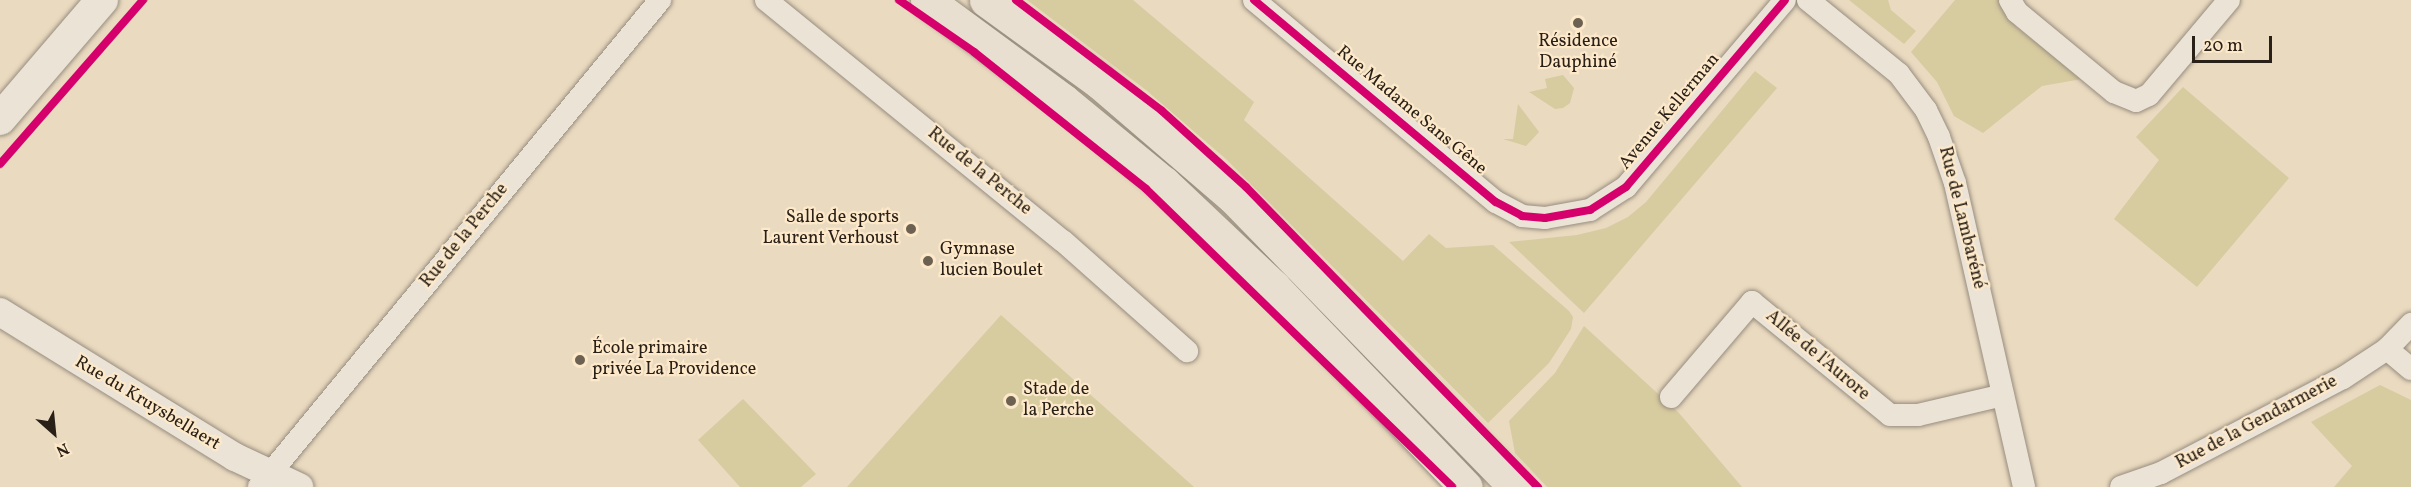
<!DOCTYPE html>
<meta charset="utf-8">
<style>
body{margin:0}
#map{position:relative;width:2411px;height:487px;overflow:hidden;background:#eadac0;font-family:Vollkorn,serif}
div>[style]{position:absolute}
.green>*{inset:0;background:#d7cba0}
.roads{filter:drop-shadow(0 0 2px #978d7e) drop-shadow(0 0 2px #978d7e)}
.minor>*{height:22px;margin:-11px;padding:0 11px;transform-origin:11px;border-radius:11px;background:#ece3d7}
.tertiary>*{height:28px;margin:-14px;padding:0 14px;transform-origin:14px;border-radius:14px;background:#ece3d7}
.secondary>*{height:32px;margin:-16px;padding:0 16px;transform-origin:16px;border-radius:16px;background:#ece3d7}
.primary>*{height:33px;margin:-16.5px;padding:0 16.5px;transform-origin:16.5px;border-radius:16.5px;background:#e9dfd0}
.cycleway>*{height:8px;margin:-4px;padding:0 4px;transform-origin:4px;border-radius:4px;background:#d6006c}
.dots>*{width:16px;height:16px;translate:-50% -50%;box-sizing:border-box;border:3px solid #fde9ca;border-radius:50%}
span{translate:-50% -50%;white-space:nowrap;text-align:center;line-height:1.15;-webkit-text-stroke:4.5px #fde9ca;paint-order:stroke}
.poi-label{font-size:18px;color:#292117}
.right{translate:-100% -50%;text-align:right}
.left{translate:0 -50%;text-align:left}
.street-label{font-size:18px;color:#292117}
.north{position:absolute;left:24px;top:403px;width:60px;height:60px;-webkit-text-stroke:4px #fde9ca;paint-order:stroke;rotate:153deg;font-size:16px;font-weight:700;line-height:24px;text-align:center;color:#292117}
.north::after{content:'';display:block;margin:auto;width:21px;height:27px;background:#292117;clip-path:polygon(50% 0,100% 100%,50% 72%,0 100%)}
.scale{position:absolute;left:2192px;top:36px;width:80px;height:27px;box-sizing:border-box;border:3px solid #292117;border-top:0;padding-left:8px;font-size:18px;line-height:21px;white-space:nowrap;color:#292117;-webkit-text-stroke:4px #fde9ca;paint-order:stroke}
</style>
<div id="map">
<div class="green">
<i style="clip-path:polygon(1027px 0,1133px 0,1254px 102px,1244px 120px,1403px 261px,1429px 234px,1446px 248px,1493px 245px,1569px 311px,1573px 317px,1571px 329px,1549px 363px,1488px 423px,1226px 159px,1146px 90px)"></i>
<i style="clip-path:polygon(1849px 0,1888px 0,1891px 10px,1916px 31px,1904px 44px)"></i>
<i style="clip-path:polygon(1955px 0,2002px 0,2016px 27px,2082px 79px,2042px 86px,1983px 133px,1954px 116px,1937px 82px,1911px 52px)"></i>
<i style="clip-path:polygon(1755px 71px,1777px 88px,1584px 313px,1509px 242px,1577px 235px,1606px 228px,1628px 217px,1646px 202px)"></i>
<i style="clip-path:polygon(1563px 75px,1574px 88px,1570px 103px,1563px 108px,1555px 109px,1529px 92px,1547px 88px,1545px 79px)"></i>
<i style="clip-path:polygon(2183px 87px,2289px 178px,2197px 287px,2114px 219px,2159px 160px,2136px 137px)"></i>
<i style="clip-path:polygon(1518px 104px,1539px 132px,1526px 146px,1503px 139px,1513px 139px)"></i>
<i style="clip-path:polygon(1001px 315px,1194px 487px,847px 487px)"></i>
<i style="clip-path:polygon(1584px 326px,1679px 413px,1742px 487px,1547px 487px,1515px 453px,1509px 421px,1555px 373px)"></i>
<i style="clip-path:polygon(2380px 385px,2411px 400px,2411px 487px,2334px 487px,2352px 466px,2311px 422px)"></i>
<i style="clip-path:polygon(743px 399px,816px 474px,801px 487px,740px 487px,698px 440px)"></i>
</div>
<div class="roads">
<div class="minor">
<i style="left:766px;top:0;width:382px;rotate:39.1deg"></i>
<i style="left:1063px;top:241px;width:166px;rotate:41.6deg"></i>
<i style="left:1254px;top:0;width:315px;rotate:39.9deg"></i>
<i style="left:1496px;top:202px;width:30px;rotate:28deg"></i>
<i style="left:1522px;top:216px;width:23px;rotate:5deg"></i>
<i style="left:1545px;top:218px;width:46px;rotate:-10.1deg"></i>
<i style="left:1590px;top:210px;width:43px;rotate:-32.6deg"></i>
<i style="left:1626px;top:187px;width:245px;rotate:-49.6deg"></i>
<i style="left:1808px;top:0;width:117px;rotate:39.1deg"></i>
<i style="left:1899px;top:74px;width:45px;rotate:53.1deg"></i>
<i style="left:1926px;top:110px;width:30px;rotate:64deg"></i>
<i style="left:1939px;top:137px;width:49px;rotate:70.8deg"></i>
<i style="left:1955px;top:183px;width:312px;rotate:77.2deg"></i>
<i style="left:2010px;top:0;width:14px;rotate:60deg"></i>
<i style="left:2017px;top:12px;width:126px;rotate:39.5deg"></i>
<i style="left:2114px;top:92px;width:24px;rotate:22deg"></i>
<i style="left:2136px;top:101px;width:14px;rotate:-25deg"></i>
<i style="left:2149px;top:95px;width:124px;rotate:-49.9deg"></i>
<i style="left:2387px;top:349px;width:31px;rotate:40deg"></i>
<i style="left:1671px;top:397px;width:125px;rotate:-49.5deg"></i>
<i style="left:1752px;top:302px;width:178px;rotate:39.3deg"></i>
<i style="left:1890px;top:415px;width:28px"></i>
<i style="left:1918px;top:415px;width:87px;rotate:-13.2deg"></i>
<i style="left:259px;top:487px;width:631px;rotate:-50.53deg"></i>
<i style="left:2121px;top:487px;width:42px;rotate:-19.3deg"></i>
<i style="left:2161px;top:473px;width:205px;rotate:-27.6deg"></i>
<i style="left:2343px;top:378px;width:53px;rotate:-33.4deg"></i>
<i style="left:2387px;top:349px;width:35px;rotate:-46deg"></i>
</div>
<div class="tertiary">
<i style="left:0;top:312px;width:276px;rotate:31.7deg"></i>
<i style="left:235px;top:457px;width:71px;rotate:25.1deg"></i>
</div>
<div class="secondary">
<i style="left:0;top:119px;width:157px;rotate:-49.4deg"></i>
</div>
<div class="primary">
<i style="left:927px;top:0;width:170px;rotate:36.4deg"></i>
<i style="left:1064px;top:101px;width:129px;rotate:39.4deg"></i>
<i style="left:1164px;top:183px;width:151px;rotate:43.4deg"></i>
<i style="left:1274px;top:287px;width:277px;rotate:46.2deg"></i>
<i style="left:986px;top:0;width:140px;rotate:36deg"></i>
<i style="left:1099px;top:82px;width:178px;rotate:40.7deg"></i>
<i style="left:1234px;top:198px;width:403px;rotate:45.8deg"></i>
</div>
</div>
<div class="cycleway">
<i style="left:899px;top:0;width:91px;rotate:34.7deg"></i>
<i style="left:974px;top:52px;width:220px;rotate:38.5deg"></i>
<i style="left:1146px;top:189px;width:427px;rotate:44.2deg"></i>
<i style="left:1016px;top:0;width:183px;rotate:37.2deg"></i>
<i style="left:1162px;top:111px;width:113px;rotate:42.1deg"></i>
<i style="left:1246px;top:187px;width:419px;rotate:45.8deg"></i>
<i style="left:1254px;top:0;width:315px;rotate:39.9deg"></i>
<i style="left:1496px;top:202px;width:30px;rotate:28deg"></i>
<i style="left:1522px;top:216px;width:23px;rotate:5deg"></i>
<i style="left:1545px;top:218px;width:46px;rotate:-10.1deg"></i>
<i style="left:1590px;top:210px;width:43px;rotate:-32.6deg"></i>
<i style="left:1626px;top:187px;width:245px;rotate:-49.6deg"></i>
<i style="left:0;top:164px;width:218px;rotate:-48.9deg"></i>
</div>
<div class="dots">
<i style="left:1578px;top:23px;background:#6d6252"></i>
<i style="left:911px;top:229px;background:#6d6252"></i>
<i style="left:928px;top:261px;background:#6d6252"></i>
<i style="left:580px;top:360px;background:#6d6252"></i>
<i style="left:1011px;top:401px;background:#6d6252"></i>
</div>
<div class="poi-label">
<span style="left:1578px;top:53px">Résidence<br>Dauphiné</span>
<span class="right" style="left:899px;top:229px">Salle de sports<br>Laurent Verhoust</span>
<span class="left" style="left:940px;top:261px">Gymnase<br>lucien Boulet</span>
<span class="left" style="left:592px;top:360px">École primaire<br>privée La Providence</span>
<span class="left" style="left:1023px;top:401px">Stade de<br>la Perche</span>
</div>
<div class="street-label">
<span style="left:1411px;top:111px;rotate:40deg">Rue Madame Sans Gêne</span>
<span style="left:1670px;top:112px;rotate:-50deg">Avenue Kellerman</span>
<span style="left:979px;top:172px;rotate:39deg">Rue de la Perche</span>
<span style="left:1961px;top:218px;rotate:76deg">Rue de Lambaréné</span>
<span style="left:465px;top:236px;rotate:-51deg">Rue de la Perche</span>
<span style="left:1817px;top:356px;rotate:40deg">Allée de l'Aurore</span>
<span style="left:147px;top:404px;rotate:31deg">Rue du Kruysbellaert</span>
<span style="left:2257px;top:423px;rotate:-28deg">Rue de la Gendarmerie</span>
</div>
<div class="north">N</div>
<div class="scale">20 m</div>
</div>
